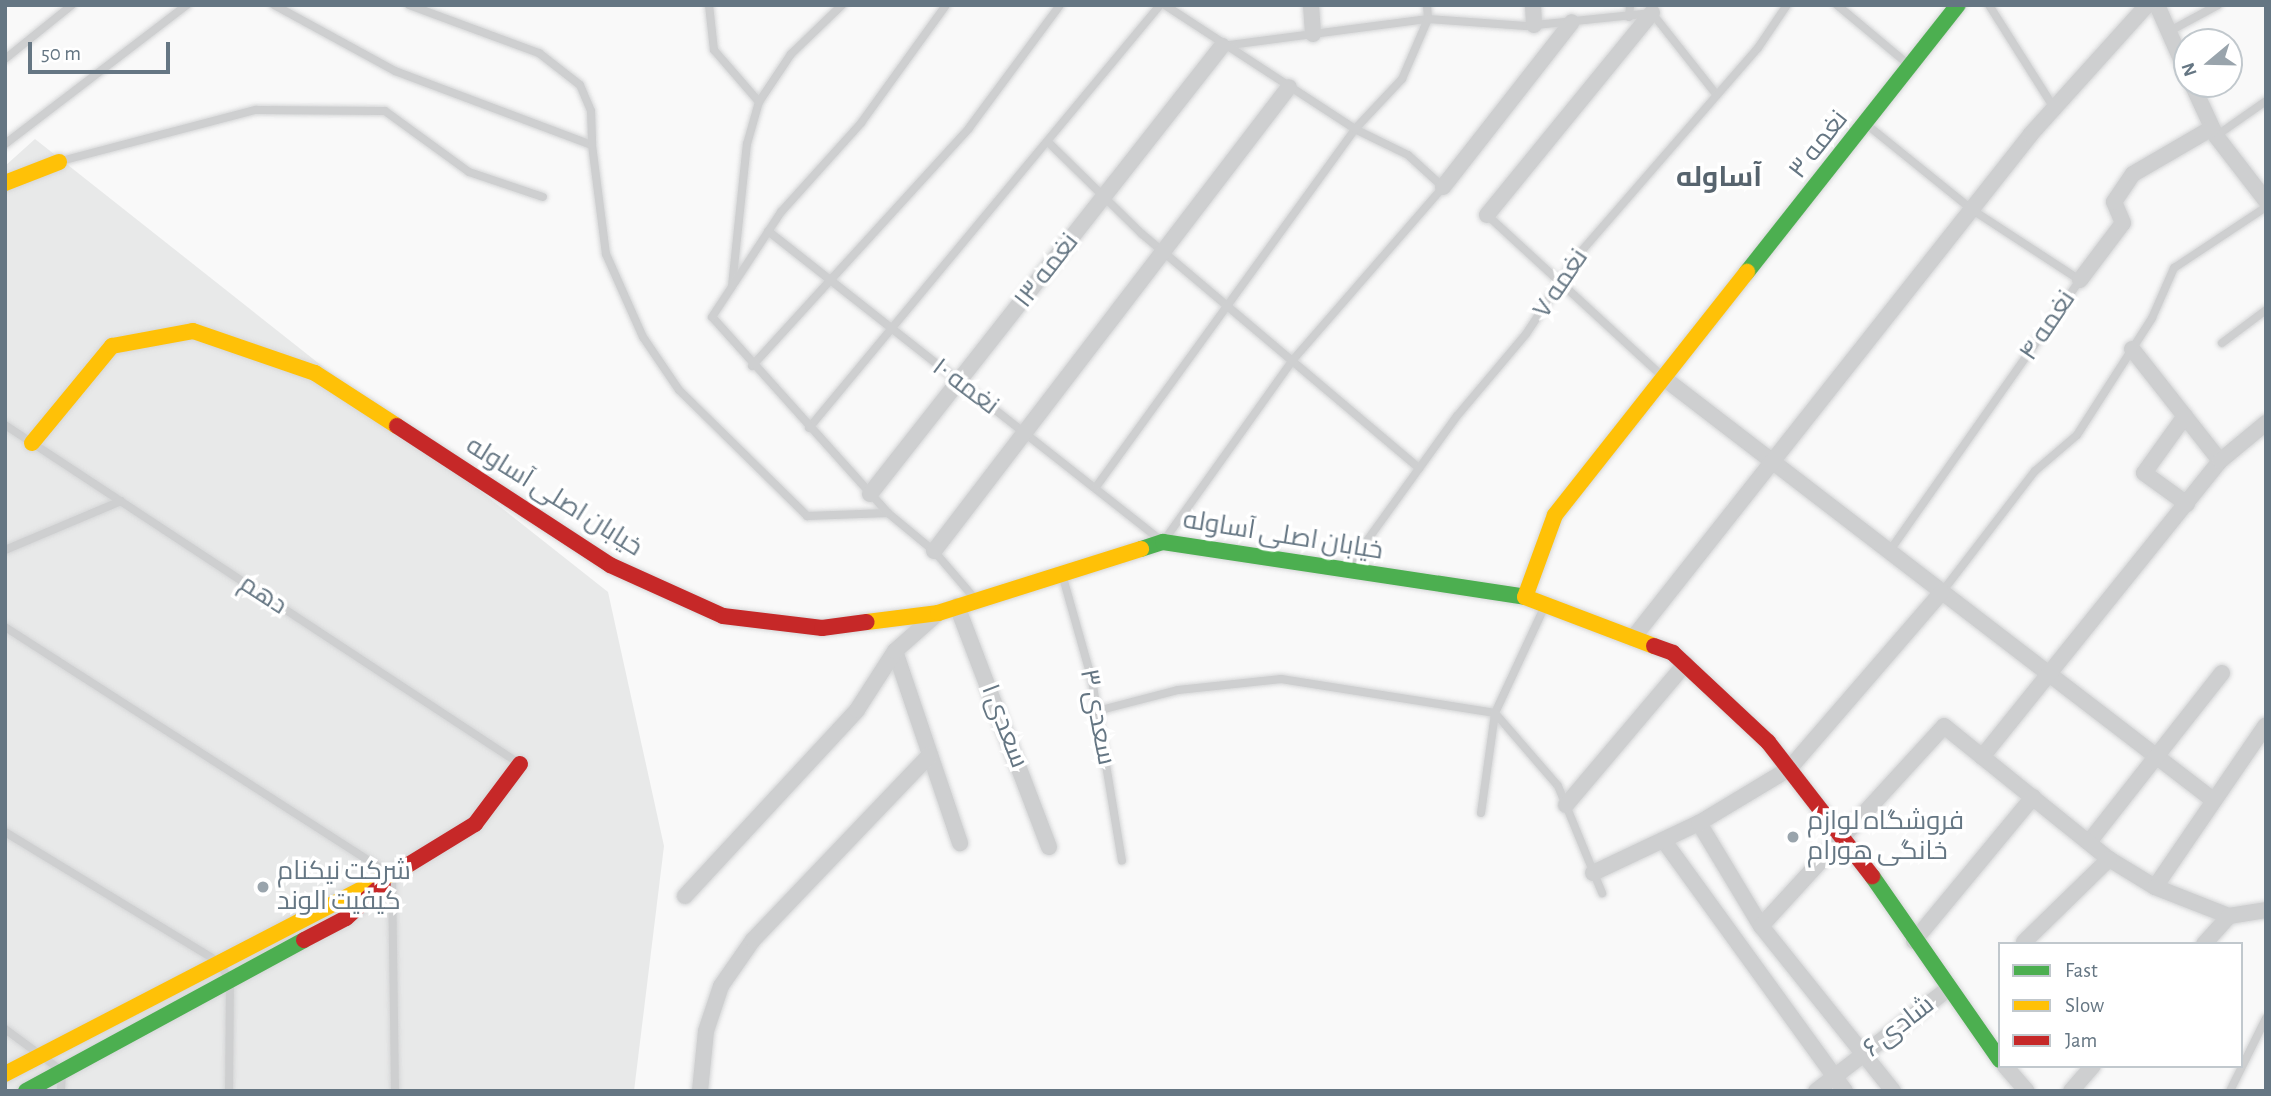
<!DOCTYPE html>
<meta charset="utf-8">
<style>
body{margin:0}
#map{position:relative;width:2271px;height:1096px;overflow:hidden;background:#f9f9f9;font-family:"Alegreya Sans",Cairo,sans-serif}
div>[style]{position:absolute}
.built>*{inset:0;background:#e8e9e9}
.roads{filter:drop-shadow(0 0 2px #d5d6d7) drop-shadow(0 0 2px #d5d6d7)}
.lane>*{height:8px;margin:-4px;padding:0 4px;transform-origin:4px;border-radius:4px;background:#cecfd0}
.street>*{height:16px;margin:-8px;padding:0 8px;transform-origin:8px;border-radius:8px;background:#cecfd0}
.fast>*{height:16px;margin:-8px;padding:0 8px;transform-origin:8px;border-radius:8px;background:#4caf50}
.slow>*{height:16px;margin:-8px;padding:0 8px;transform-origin:8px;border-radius:8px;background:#ffc107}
.jam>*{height:16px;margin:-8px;padding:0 8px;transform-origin:8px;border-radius:8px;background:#c62828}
.dots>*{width:19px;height:19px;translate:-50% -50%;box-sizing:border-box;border:4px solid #fff;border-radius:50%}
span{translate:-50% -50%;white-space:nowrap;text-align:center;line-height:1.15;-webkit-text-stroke:7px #fff;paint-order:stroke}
.street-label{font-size:26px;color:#657683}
.poi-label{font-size:26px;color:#657683}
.left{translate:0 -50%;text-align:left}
.neighbourhood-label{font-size:28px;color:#57646e;font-weight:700}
.frame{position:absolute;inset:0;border:7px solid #657683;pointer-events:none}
.legend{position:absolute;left:1998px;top:942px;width:245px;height:126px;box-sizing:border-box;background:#fff;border:2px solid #c1c8cd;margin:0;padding:9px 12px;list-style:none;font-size:21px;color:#657683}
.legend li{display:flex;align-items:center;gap:14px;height:35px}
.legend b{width:35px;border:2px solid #c1c8cd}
.north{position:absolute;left:2173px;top:28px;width:70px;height:70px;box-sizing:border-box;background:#fff;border:2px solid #c1c8cd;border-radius:50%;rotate:251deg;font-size:19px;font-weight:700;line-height:28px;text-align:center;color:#657683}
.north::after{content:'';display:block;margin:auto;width:24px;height:32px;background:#99a4ac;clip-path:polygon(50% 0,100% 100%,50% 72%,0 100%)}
.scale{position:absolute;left:28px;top:42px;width:142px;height:32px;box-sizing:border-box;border:4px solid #657683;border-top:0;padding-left:9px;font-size:21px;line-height:24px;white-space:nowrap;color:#657683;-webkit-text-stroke:5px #fff;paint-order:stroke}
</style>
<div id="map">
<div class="built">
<i style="clip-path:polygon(35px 139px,608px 592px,664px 846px,634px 1091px,5px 1091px,5px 166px)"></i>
</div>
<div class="roads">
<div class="lane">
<i style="left:274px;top:5px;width:138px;rotate:28.6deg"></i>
<i style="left:395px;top:71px;width:210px;rotate:20.6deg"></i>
<i style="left:592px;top:145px;width:110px;rotate:82.7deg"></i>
<i style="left:606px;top:254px;width:91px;rotate:66deg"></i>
<i style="left:643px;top:337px;width:64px;rotate:55.8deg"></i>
<i style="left:679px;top:390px;width:180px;rotate:44.5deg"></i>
<i style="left:807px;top:516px;width:81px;rotate:-2.1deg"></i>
<i style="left:888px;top:513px;width:60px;rotate:39.6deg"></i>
<i style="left:934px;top:551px;width:65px;rotate:49.4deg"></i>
<i style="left:409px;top:5px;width:139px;rotate:20.3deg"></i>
<i style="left:539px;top:53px;width:52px;rotate:38deg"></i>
<i style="left:580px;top:85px;width:28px;rotate:67deg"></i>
<i style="left:591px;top:111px;width:34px;rotate:88deg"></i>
<i style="left:709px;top:5px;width:45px;rotate:83.7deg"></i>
<i style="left:714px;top:50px;width:69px;rotate:49.1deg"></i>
<i style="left:1837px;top:5px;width:94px;rotate:39.8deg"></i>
<i style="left:1989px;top:5px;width:122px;rotate:57.7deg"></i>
<i style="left:1629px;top:17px;width:12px;rotate:-85deg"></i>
<i style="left:2168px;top:32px;width:57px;rotate:-28.4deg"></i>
<i style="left:1222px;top:46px;width:208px;rotate:-7.5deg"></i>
<i style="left:1428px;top:19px;width:14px;rotate:-94deg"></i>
<i style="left:5px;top:59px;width:86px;rotate:-38.9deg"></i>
<i style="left:1866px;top:124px;width:139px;rotate:38.9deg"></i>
<i style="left:1974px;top:211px;width:126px;rotate:33.1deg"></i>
<i style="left:2080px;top:280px;width:332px;rotate:125.1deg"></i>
<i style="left:2216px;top:136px;width:61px;rotate:-35deg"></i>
<i style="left:1049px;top:143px;width:130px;rotate:44.4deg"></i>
<i style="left:1142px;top:234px;width:363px;rotate:40.2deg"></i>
<i style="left:5px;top:144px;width:229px;rotate:-37.4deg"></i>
<i style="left:61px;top:161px;width:202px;rotate:-14.7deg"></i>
<i style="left:256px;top:110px;width:129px;rotate:0.4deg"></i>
<i style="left:385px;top:111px;width:104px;rotate:36deg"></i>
<i style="left:469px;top:172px;width:78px;rotate:18.7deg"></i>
<i style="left:1487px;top:215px;width:239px;rotate:42.6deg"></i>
<i style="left:768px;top:231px;width:503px;rotate:38.21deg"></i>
<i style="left:1163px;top:542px;width:222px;rotate:-54.5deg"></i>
<i style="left:1292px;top:361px;width:230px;rotate:-49deg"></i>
<i style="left:1443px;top:187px;width:47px;rotate:-137.6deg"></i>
<i style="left:1408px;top:155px;width:59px;rotate:-153.9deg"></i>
<i style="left:1355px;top:129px;width:227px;rotate:-146.9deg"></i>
<i style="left:732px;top:286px;width:143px;rotate:-84deg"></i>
<i style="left:747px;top:144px;width:44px;rotate:-74.1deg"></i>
<i style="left:759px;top:102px;width:58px;rotate:-56.3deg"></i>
<i style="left:791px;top:54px;width:71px;rotate:-43.9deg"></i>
<i style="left:2222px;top:343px;width:55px;rotate:-36.9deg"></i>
<i style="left:752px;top:366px;width:322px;rotate:-47.6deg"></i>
<i style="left:969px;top:128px;width:153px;rotate:-53.5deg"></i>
<i style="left:5px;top:425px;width:617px;rotate:33.36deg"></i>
<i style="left:809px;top:428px;width:550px;rotate:-50.31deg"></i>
<i style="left:1096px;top:487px;width:442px;rotate:-54.1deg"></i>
<i style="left:1355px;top:129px;width:69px;rotate:-46.8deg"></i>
<i style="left:1402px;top:79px;width:65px;rotate:-66.6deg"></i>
<i style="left:1428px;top:19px;width:98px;rotate:4.1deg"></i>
<i style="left:1526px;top:26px;width:127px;rotate:-5.9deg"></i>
<i style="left:1652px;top:13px;width:103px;rotate:51.7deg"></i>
<i style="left:888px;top:513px;width:263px;rotate:-131.9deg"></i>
<i style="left:712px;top:317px;width:126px;rotate:-56.7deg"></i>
<i style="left:781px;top:212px;width:120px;rotate:-48deg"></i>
<i style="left:861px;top:123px;width:145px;rotate:-54.2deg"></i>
<i style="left:5px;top:550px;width:126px;rotate:-22.9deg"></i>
<i style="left:1348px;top:567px;width:186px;rotate:-54.2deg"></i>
<i style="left:1457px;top:416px;width:107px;rotate:-49.9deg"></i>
<i style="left:1526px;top:334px;width:95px;rotate:-56.6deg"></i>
<i style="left:1578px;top:255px;width:274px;rotate:-49deg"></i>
<i style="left:1758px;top:48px;width:52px;rotate:-56deg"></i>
<i style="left:1062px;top:574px;width:110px;rotate:74.2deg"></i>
<i style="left:1092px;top:680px;width:183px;rotate:80.6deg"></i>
<i style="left:1942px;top:592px;width:153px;rotate:-52.5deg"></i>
<i style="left:2035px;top:471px;width:55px;rotate:-40.6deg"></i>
<i style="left:2077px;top:435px;width:139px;rotate:-57.3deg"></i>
<i style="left:2152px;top:318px;width:55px;rotate:-66.3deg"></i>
<i style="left:2174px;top:268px;width:110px;rotate:-33.5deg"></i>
<i style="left:5px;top:627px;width:460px;rotate:32.7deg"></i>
<i style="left:392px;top:875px;width:216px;rotate:89.2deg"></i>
<i style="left:1097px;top:711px;width:84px;rotate:-14.5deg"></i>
<i style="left:1178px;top:690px;width:104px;rotate:-6.1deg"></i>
<i style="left:1281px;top:679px;width:217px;rotate:9deg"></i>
<i style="left:1495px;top:713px;width:118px;rotate:-65deg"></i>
<i style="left:1481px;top:813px;width:101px;rotate:-82deg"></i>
<i style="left:1495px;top:713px;width:96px;rotate:49.2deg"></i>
<i style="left:1558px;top:786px;width:116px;rotate:67.6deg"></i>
<i style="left:5px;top:832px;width:250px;rotate:31.3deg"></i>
<i style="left:219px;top:962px;width:22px;rotate:60deg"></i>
<i style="left:230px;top:981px;width:110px;rotate:90.5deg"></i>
<i style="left:5px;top:1029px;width:71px;rotate:36.4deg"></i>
<i style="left:62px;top:1071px;width:20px;rotate:93deg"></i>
<i style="left:2230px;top:1091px;width:81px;rotate:-63.7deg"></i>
</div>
<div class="street">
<i style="left:1311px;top:5px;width:29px;rotate:86deg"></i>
<i style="left:1533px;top:5px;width:20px;rotate:87deg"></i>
<i style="left:2157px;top:5px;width:74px;rotate:66.2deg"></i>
<i style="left:2192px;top:84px;width:57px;rotate:65.2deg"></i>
<i style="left:2216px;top:136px;width:82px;rotate:52.4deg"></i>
<i style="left:1443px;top:187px;width:209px;rotate:-52deg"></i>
<i style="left:1487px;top:215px;width:261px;rotate:-50.8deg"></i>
<i style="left:2080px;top:280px;width:71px;rotate:-53deg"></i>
<i style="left:2123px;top:223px;width:23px;rotate:-113deg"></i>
<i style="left:2114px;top:202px;width:34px;rotate:-56deg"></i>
<i style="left:2133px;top:174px;width:91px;rotate:-30.2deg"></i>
<i style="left:2132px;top:349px;width:142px;rotate:51.8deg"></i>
<i style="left:1665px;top:379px;width:691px;rotate:37.53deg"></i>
<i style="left:2185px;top:416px;width:70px;rotate:125.7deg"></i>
<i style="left:2144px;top:473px;width:53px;rotate:35.8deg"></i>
<i style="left:870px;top:494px;width:570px;rotate:-51.84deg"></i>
<i style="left:934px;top:551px;width:584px;rotate:-52.58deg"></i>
<i style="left:957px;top:606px;width:258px;rotate:69.1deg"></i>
<i style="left:1633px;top:638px;width:642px;rotate:-51.7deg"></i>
<i style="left:2031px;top:134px;width:173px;rotate:-48deg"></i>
<i style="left:895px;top:651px;width:203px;rotate:71.3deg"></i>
<i style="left:1982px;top:757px;width:380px;rotate:-51.2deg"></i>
<i style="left:2220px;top:461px;width:60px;rotate:-39.6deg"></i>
<i style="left:1566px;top:805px;width:185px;rotate:-49.8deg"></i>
<i style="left:1699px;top:823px;width:120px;rotate:59deg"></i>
<i style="left:1761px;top:926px;width:211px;rotate:51.3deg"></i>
<i style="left:1664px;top:841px;width:309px;rotate:54.1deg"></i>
<i style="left:2089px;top:842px;width:215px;rotate:-51.8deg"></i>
<i style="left:1593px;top:873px;width:117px;rotate:-25.3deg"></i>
<i style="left:1699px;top:823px;width:105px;rotate:-31deg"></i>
<i style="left:1789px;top:769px;width:233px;rotate:-49.2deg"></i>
<i style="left:2155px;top:887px;width:196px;rotate:-55.6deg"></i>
<i style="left:685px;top:896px;width:253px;rotate:-47.2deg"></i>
<i style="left:857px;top:710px;width:70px;rotate:-57.2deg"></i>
<i style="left:895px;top:651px;width:57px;rotate:-41.5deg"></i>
<i style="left:1761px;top:926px;width:271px;rotate:-47.5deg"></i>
<i style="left:1944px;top:726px;width:212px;rotate:38.9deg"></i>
<i style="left:2109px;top:859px;width:54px;rotate:31.3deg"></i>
<i style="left:2155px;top:887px;width:79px;rotate:21.4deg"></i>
<i style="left:2229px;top:916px;width:37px;rotate:-9deg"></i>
<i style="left:1914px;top:941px;width:187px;rotate:-50.4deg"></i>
<i style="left:2024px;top:942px;width:119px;rotate:-44.3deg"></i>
<i style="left:2204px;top:944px;width:38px;rotate:-48deg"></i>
<i style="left:2005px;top:1066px;width:33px;rotate:49deg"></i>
<i style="left:700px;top:1091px;width:60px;rotate:-84.3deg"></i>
<i style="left:706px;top:1031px;width:47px;rotate:-71.6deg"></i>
<i style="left:721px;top:986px;width:56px;rotate:-55.2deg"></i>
<i style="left:753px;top:940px;width:256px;rotate:-46.3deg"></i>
<i style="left:1816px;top:1091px;width:167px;rotate:-37.7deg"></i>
<i style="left:2071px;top:1091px;width:33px;rotate:-49deg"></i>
</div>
<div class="fast">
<i style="left:1747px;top:272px;width:340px;rotate:-51.7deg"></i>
<i style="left:1141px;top:549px;width:23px;rotate:-18deg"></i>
<i style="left:1163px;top:542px;width:366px;rotate:8.6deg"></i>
<i style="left:1872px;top:876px;width:224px;rotate:55.2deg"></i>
<i style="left:26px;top:1091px;width:316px;rotate:-28.5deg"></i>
</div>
<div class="slow">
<i style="left:5px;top:183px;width:58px;rotate:-21.3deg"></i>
<i style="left:32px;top:443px;width:126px;rotate:-50.5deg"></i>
<i style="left:112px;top:346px;width:82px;rotate:-10.5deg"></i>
<i style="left:193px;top:331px;width:129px;rotate:19deg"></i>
<i style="left:315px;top:373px;width:98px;rotate:32.9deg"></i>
<i style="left:867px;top:622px;width:72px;rotate:-7.2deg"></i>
<i style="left:938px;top:613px;width:213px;rotate:-17.5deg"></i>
<i style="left:1654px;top:646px;width:138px;rotate:-159.2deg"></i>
<i style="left:1525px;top:597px;width:87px;rotate:-69.9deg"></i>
<i style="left:1555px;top:515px;width:310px;rotate:-51.7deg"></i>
<i style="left:5px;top:1074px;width:454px;rotate:-27.4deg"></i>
</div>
<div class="jam">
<i style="left:397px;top:426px;width:254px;rotate:33.1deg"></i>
<i style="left:610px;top:565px;width:124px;rotate:24.3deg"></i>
<i style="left:723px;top:616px;width:100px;rotate:6.9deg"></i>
<i style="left:822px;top:628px;width:45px;rotate:-7.6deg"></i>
<i style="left:1654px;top:646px;width:20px;rotate:20deg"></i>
<i style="left:1673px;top:653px;width:130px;rotate:43.1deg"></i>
<i style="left:1768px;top:742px;width:170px;rotate:52.2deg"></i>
<i style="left:408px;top:865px;width:79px;rotate:-31.5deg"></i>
<i style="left:475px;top:824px;width:75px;rotate:-53.1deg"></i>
<i style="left:304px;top:940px;width:47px;rotate:-27.6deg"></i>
<i style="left:346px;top:918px;width:50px;rotate:-42.6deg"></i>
</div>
</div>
<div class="dots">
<i style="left:1793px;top:837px;background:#99a4ac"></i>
<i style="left:263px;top:887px;background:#99a4ac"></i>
</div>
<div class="street-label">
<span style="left:1819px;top:145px;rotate:-52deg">نغمه ۳</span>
<span style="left:1047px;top:271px;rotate:-52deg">نغمه ۱۳</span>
<span style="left:1561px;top:284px;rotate:-56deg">نغمه ۷</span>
<span style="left:2048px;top:326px;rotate:-56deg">نغمه ۴</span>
<span style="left:965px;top:387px;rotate:37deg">نغمه ۱۰</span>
<span style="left:554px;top:497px;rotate:32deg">خیابان اصلی آساوله</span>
<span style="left:1283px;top:536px;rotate:9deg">خیابان اصلی آساوله</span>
<span style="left:263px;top:595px;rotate:33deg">دهم</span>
<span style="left:1097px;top:717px;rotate:79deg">سعدی ۳</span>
<span style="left:1004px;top:726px;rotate:69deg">سعدی ۱</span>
<span style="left:1899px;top:1027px;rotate:-38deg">شادی ۶</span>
</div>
<div class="poi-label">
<span class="left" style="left:1807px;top:837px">فروشگاه لوازم<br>خانگی هورام</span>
<span class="left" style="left:277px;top:887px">شرکت نیکنام<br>کیفیت الوند</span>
</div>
<div class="neighbourhood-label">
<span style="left:1719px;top:178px">آساوله</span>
</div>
<div class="frame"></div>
<ul class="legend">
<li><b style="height:9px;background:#4caf50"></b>Fast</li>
<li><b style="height:9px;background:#ffc107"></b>Slow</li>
<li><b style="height:9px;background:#c62828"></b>Jam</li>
</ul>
<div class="north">N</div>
<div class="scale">50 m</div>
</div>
